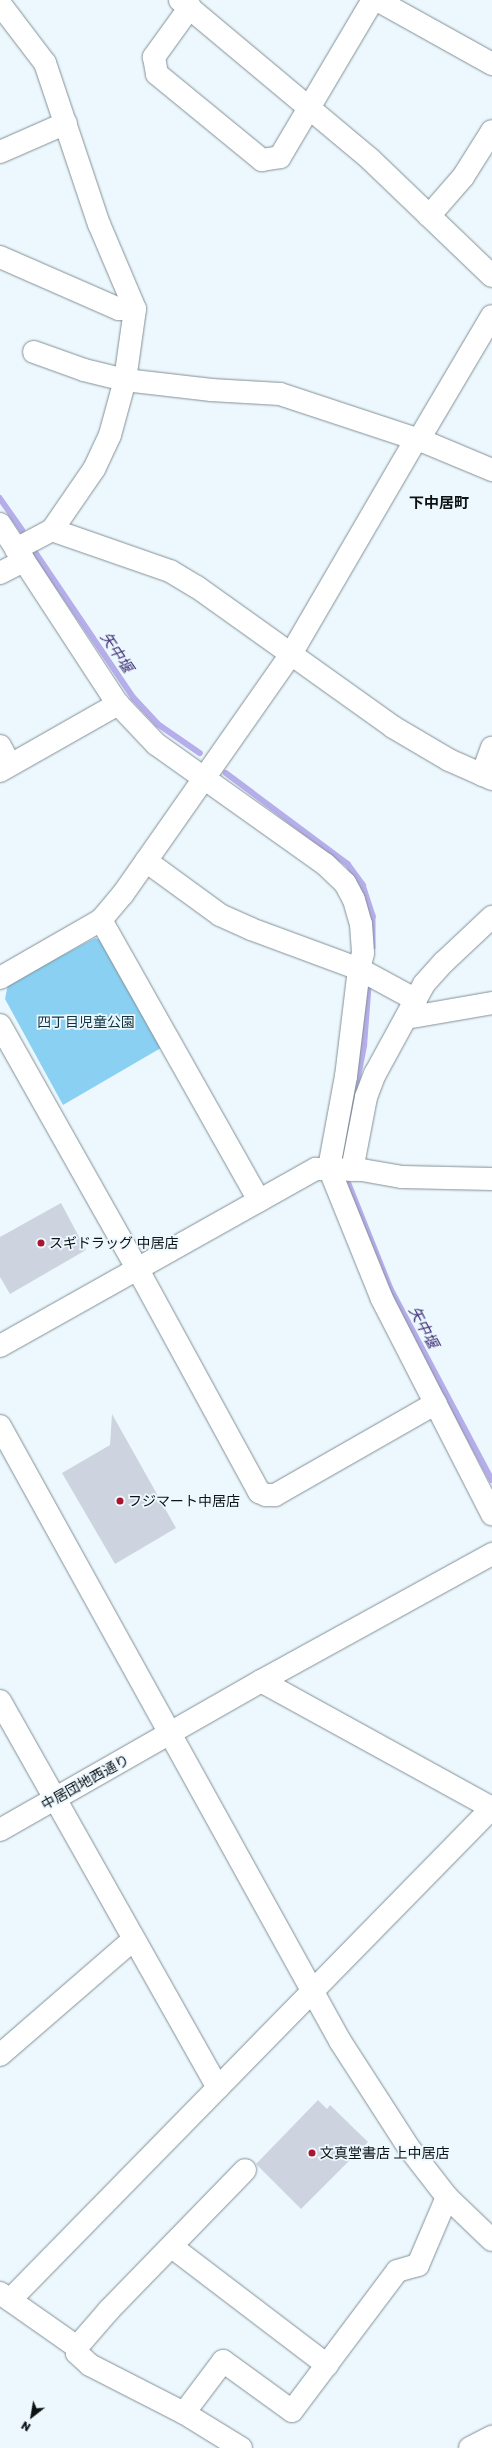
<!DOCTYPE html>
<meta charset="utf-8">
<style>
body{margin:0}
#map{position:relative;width:492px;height:2448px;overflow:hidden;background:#ecf8fe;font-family:"Golos Text","Noto Sans JP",sans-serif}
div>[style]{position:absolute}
.green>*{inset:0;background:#8ad0f2}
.stream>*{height:5.5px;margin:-2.75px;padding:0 2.75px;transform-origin:2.75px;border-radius:2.75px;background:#b6aeeb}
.building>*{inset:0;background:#cdd4e0}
.roads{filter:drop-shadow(0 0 1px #839096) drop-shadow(0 0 1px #839096)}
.minor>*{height:22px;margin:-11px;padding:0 11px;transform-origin:11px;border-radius:11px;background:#fff}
.dots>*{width:11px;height:11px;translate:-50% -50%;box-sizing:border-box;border:2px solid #ecf8fe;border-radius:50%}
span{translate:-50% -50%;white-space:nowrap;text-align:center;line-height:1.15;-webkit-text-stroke:3.5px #ecf8fe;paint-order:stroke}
.park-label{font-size:14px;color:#103240}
.poi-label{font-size:14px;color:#0d1215}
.left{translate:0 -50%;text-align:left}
.street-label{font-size:14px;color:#0d1215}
.neighbourhood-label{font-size:15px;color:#0d1215;font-weight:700}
.water-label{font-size:15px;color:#43327a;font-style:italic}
.north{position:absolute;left:12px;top:2396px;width:40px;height:40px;-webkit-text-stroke:3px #ecf8fe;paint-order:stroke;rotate:211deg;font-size:11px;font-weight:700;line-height:16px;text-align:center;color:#0d1215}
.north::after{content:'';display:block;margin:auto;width:14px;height:18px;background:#0d1215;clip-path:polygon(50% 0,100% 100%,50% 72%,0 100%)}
</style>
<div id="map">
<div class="green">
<i style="clip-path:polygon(95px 938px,109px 943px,166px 1045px,63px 1105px,5px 999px,8px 984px)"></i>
</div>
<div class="stream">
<i style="left:0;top:498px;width:39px;rotate:55deg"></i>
<i style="left:32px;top:547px;width:182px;rotate:56deg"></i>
<i style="left:134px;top:698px;width:35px;rotate:47deg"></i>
<i style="left:158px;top:724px;width:51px;rotate:34.6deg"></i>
<i style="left:226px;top:773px;width:152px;rotate:36.7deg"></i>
<i style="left:348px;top:864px;width:26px;rotate:54deg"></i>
<i style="left:363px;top:885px;width:33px;rotate:72deg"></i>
<i style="left:373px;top:916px;width:31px;rotate:90deg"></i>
<i style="left:346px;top:1139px;width:95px;rotate:-79deg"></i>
<i style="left:364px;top:1046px;width:65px;rotate:-85.6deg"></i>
<i style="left:347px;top:1179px;width:118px;rotate:68.2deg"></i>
<i style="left:391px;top:1289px;width:216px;rotate:62.1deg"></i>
</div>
<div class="building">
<i style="clip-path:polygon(61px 1203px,86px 1250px,10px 1294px,0 1277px,0 1237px)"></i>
<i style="clip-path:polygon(112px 1414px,176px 1528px,115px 1564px,62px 1473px,110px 1445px)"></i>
<i style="clip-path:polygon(318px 2100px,327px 2109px,330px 2105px,368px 2142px,301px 2209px,256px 2164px)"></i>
</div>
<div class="roads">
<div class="minor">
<i style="left:180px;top:0;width:248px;rotate:39.9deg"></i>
<i style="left:370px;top:159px;width:169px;rotate:43.8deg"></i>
<i style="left:377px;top:0;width:132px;rotate:29.1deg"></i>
<i style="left:0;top:4px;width:74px;rotate:52.7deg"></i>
<i style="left:45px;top:63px;width:170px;rotate:71.5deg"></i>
<i style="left:99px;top:224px;width:92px;rotate:67deg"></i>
<i style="left:135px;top:309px;width:72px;rotate:98deg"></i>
<i style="left:125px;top:380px;width:57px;rotate:105.3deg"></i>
<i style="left:110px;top:435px;width:38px;rotate:115deg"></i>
<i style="left:94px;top:469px;width:74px;rotate:124.5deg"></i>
<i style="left:52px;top:530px;width:41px;rotate:152.2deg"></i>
<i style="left:190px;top:7px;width:62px;rotate:125.8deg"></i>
<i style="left:154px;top:57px;width:17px;rotate:80deg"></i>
<i style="left:157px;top:74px;width:136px;rotate:39.3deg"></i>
<i style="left:262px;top:160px;width:18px;rotate:-9deg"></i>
<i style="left:280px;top:157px;width:182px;rotate:-59.4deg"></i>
<i style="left:0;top:152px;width:72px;rotate:-23.7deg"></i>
<i style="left:429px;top:216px;width:52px;rotate:-48.9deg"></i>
<i style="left:463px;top:177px;width:54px;rotate:-57.8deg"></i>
<i style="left:0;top:257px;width:130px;rotate:23.6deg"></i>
<i style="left:119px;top:309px;width:16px"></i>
<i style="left:34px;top:352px;width:53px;rotate:19.8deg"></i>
<i style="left:84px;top:370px;width:42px;rotate:13.7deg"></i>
<i style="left:125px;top:380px;width:87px;rotate:6.6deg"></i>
<i style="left:211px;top:390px;width:69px;rotate:3.3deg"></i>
<i style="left:280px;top:394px;width:153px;rotate:18.3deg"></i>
<i style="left:425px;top:442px;width:73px;rotate:22.7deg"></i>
<i style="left:418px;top:441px;width:145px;rotate:-59.4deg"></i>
<i style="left:0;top:524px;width:215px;rotate:56.8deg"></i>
<i style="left:118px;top:704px;width:55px;rotate:46.5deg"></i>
<i style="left:156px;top:744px;width:207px;rotate:35.4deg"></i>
<i style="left:325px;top:864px;width:28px;rotate:44deg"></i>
<i style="left:345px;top:883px;width:19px;rotate:62deg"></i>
<i style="left:354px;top:900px;width:25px;rotate:74deg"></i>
<i style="left:361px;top:924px;width:29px;rotate:86deg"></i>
<i style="left:363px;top:953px;width:16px;rotate:104deg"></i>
<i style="left:359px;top:969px;width:108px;rotate:96.9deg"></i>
<i style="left:346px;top:1076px;width:94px;rotate:100.5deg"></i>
<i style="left:329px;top:1168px;width:141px;rotate:68deg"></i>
<i style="left:382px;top:1299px;width:242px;rotate:62.9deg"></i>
<i style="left:52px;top:530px;width:125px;rotate:19.2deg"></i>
<i style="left:170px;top:571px;width:31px;rotate:31deg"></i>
<i style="left:197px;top:587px;width:241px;rotate:35.5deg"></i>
<i style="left:393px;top:727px;width:65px;rotate:30.5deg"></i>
<i style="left:449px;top:760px;width:47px;rotate:23.8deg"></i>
<i style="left:0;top:573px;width:27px;rotate:-27deg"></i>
<i style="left:0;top:746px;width:21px;rotate:62deg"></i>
<i style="left:0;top:771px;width:136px;rotate:-29.6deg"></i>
<i style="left:482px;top:775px;width:29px;rotate:-70deg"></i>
<i style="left:146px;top:861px;width:92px;rotate:36.1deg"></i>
<i style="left:220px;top:915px;width:34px;rotate:24deg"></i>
<i style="left:251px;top:929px;width:115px;rotate:20.3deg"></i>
<i style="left:359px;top:969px;width:65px;rotate:28.5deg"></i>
<i style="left:101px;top:920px;width:322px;rotate:60.6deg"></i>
<i style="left:0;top:978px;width:116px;rotate:-29.9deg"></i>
<i style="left:101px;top:920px;width:34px;rotate:-50deg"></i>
<i style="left:123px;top:894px;width:293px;rotate:-55deg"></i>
<i style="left:291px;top:654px;width:246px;rotate:-59.8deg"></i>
<i style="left:406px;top:1018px;width:87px;rotate:-9.9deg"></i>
<i style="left:0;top:1025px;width:279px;rotate:60.6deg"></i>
<i style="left:137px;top:1268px;width:255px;rotate:61.4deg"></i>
<i style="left:259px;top:1492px;width:8px;rotate:23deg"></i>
<i style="left:266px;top:1495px;width:9px"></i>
<i style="left:275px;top:1495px;width:185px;rotate:-29.7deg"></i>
<i style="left:352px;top:1170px;width:74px;rotate:-79.1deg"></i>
<i style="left:366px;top:1097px;width:25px;rotate:-69deg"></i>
<i style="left:375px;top:1074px;width:102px;rotate:-61.4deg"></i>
<i style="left:424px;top:984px;width:30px;rotate:-48deg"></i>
<i style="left:444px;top:962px;width:66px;rotate:-43.2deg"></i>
<i style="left:0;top:1346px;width:362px;rotate:-29.3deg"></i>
<i style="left:316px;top:1169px;width:46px;rotate:1.2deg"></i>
<i style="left:362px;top:1170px;width:41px;rotate:9.9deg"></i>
<i style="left:402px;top:1177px;width:90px;rotate:1.3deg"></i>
<i style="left:0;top:1426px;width:703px;rotate:61.06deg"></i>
<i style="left:340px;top:2041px;width:127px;rotate:57.2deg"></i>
<i style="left:409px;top:2148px;width:62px;rotate:52.2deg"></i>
<i style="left:447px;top:2197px;width:62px;rotate:43.7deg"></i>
<i style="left:261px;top:1681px;width:264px;rotate:28.8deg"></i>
<i style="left:0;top:1701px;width:444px;rotate:60.6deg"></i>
<i style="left:0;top:1830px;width:301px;rotate:-29.7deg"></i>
<i style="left:261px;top:1681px;width:264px;rotate:-28.8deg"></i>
<i style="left:0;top:2055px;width:177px;rotate:-40.9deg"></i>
<i style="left:172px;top:2247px;width:195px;rotate:37.3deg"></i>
<i style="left:0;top:2293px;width:94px;rotate:35deg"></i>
<i style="left:77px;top:2347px;width:49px;rotate:-49.1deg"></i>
<i style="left:109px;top:2310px;width:195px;rotate:-45.8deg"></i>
<i style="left:10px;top:2300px;width:689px;rotate:-45.59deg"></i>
<i style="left:77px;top:2347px;width:6px;rotate:90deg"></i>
<i style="left:77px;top:2353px;width:18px;rotate:43deg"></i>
<i style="left:90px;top:2365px;width:106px;rotate:27.1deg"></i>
<i style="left:184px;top:2413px;width:67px;rotate:31.6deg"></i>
<i style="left:184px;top:2413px;width:65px;rotate:-53.1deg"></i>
<i style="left:223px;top:2361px;width:85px;rotate:35.9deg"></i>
<i style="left:292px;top:2411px;width:175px;rotate:-53.1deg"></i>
<i style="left:397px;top:2271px;width:22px;rotate:-16deg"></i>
<i style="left:418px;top:2265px;width:74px;rotate:-66.9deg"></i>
<i style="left:470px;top:2448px;width:25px;rotate:-27deg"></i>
</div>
</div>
<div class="dots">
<i style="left:41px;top:1243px;background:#aa142c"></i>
<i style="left:120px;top:1501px;background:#aa142c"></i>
<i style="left:312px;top:2153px;background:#aa142c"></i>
</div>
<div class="park-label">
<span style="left:86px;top:1022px">四丁目児童公園</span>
</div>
<div class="poi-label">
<span class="left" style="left:49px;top:1243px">スギドラッグ 中居店</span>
<span class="left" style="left:128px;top:1501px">フジマート中居店</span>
<span class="left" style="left:320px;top:2153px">文真堂書店 上中居店</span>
</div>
<div class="street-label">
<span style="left:85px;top:1782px;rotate:-29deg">中居団地西通り</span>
</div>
<div class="neighbourhood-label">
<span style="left:439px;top:503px">下中居町</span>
</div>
<div class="water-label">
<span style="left:117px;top:652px;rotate:56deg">矢中堰</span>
<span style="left:424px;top:1327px;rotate:62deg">矢中堰</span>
</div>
<div class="north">N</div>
</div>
